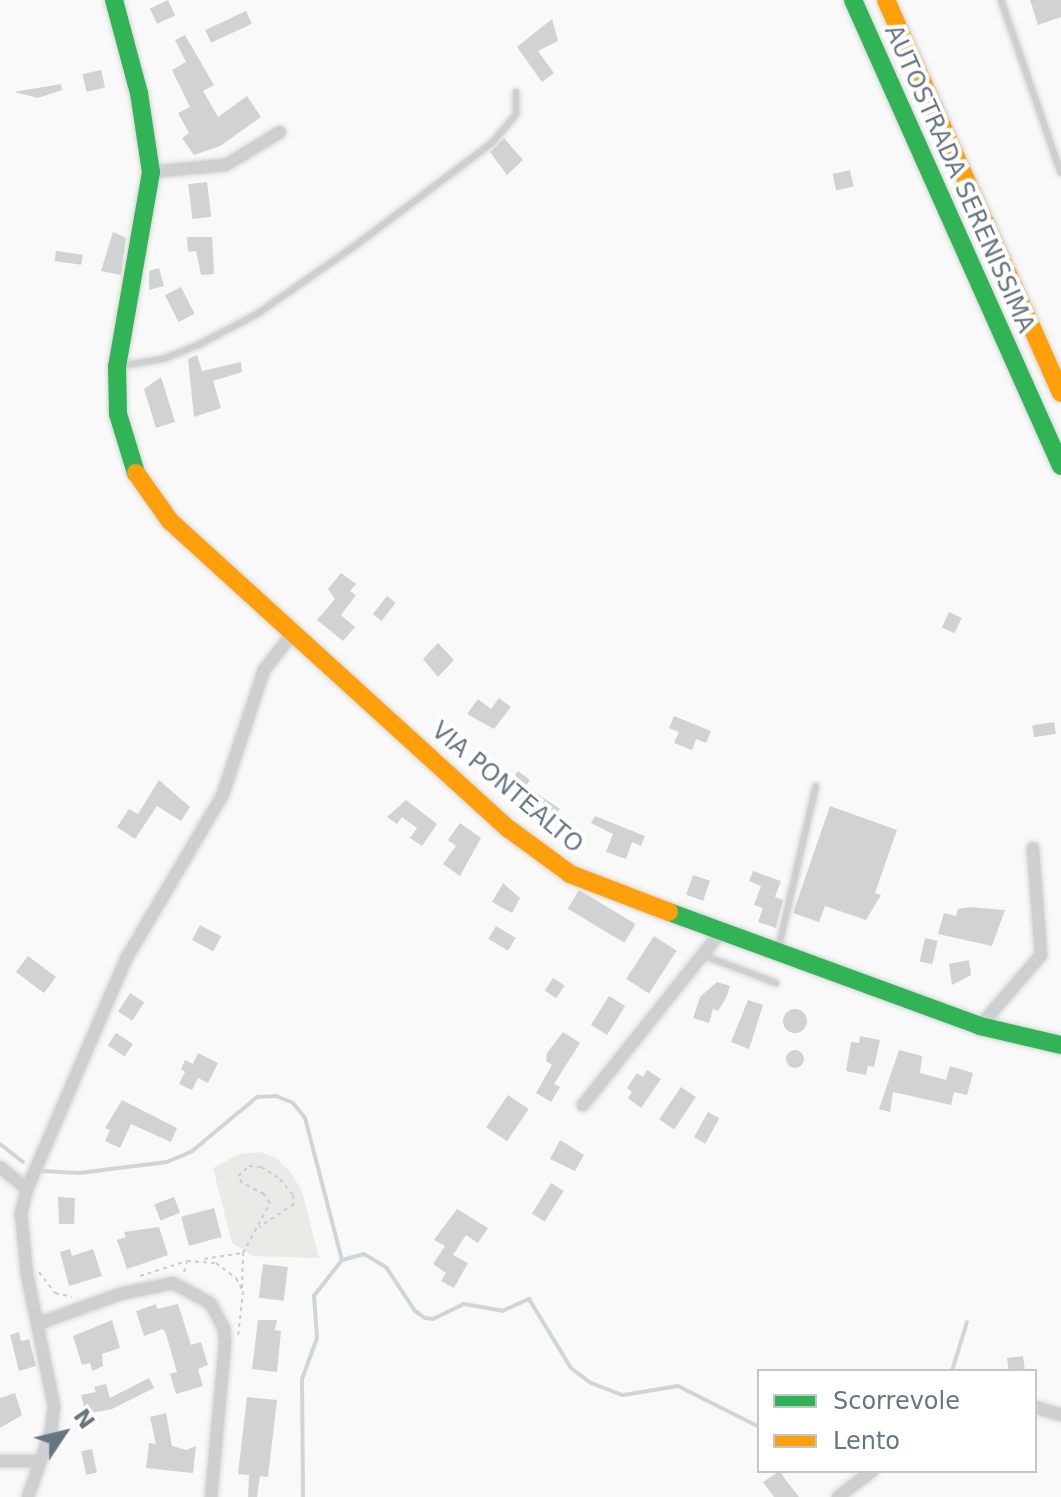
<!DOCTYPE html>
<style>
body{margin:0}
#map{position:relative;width:1061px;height:1497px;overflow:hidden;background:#f9f9f9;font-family:"DejaVu Sans",sans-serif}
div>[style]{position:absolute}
.green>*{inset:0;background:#e8ebe6}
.stream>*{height:4px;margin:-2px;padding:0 2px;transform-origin:2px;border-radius:2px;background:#ced6d9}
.building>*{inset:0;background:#d0d2d3;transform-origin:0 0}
.round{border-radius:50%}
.path>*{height:2px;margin-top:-1px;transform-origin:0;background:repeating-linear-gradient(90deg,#cbcccd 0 4px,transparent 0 8px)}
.roads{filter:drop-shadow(0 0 2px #d5d6d7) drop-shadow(0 0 2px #d5d6d7)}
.lane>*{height:6px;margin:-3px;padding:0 3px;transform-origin:3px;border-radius:3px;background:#cecfd0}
.street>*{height:12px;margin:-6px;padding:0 6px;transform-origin:6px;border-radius:6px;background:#cecfd0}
.fast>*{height:18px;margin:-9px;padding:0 9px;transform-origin:9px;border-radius:9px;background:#30b455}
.slow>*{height:18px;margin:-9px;padding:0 9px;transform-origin:9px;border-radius:9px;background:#ff9f0a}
span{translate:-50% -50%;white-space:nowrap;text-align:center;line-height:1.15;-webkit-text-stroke:8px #fff;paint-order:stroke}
.street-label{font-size:24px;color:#657683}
.legend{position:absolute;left:757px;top:1369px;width:280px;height:104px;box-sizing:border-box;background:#fff;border:2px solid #c1c8cd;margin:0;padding:10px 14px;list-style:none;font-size:24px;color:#657683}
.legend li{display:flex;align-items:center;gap:16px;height:40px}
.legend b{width:40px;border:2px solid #c1c8cd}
.north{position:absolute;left:24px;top:1393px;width:80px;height:80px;-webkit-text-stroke:6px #fff;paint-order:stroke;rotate:55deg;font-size:22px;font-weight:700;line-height:32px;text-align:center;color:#657683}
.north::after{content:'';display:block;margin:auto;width:28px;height:36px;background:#657683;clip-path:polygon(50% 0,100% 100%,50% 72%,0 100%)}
</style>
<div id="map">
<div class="green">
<i style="clip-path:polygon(260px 1152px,276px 1158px,291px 1173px,302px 1191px,319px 1258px,253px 1256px,232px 1243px,213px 1168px,239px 1154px)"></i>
</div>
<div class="stream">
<i style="left:0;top:1144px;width:29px;rotate:38deg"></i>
<i style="left:42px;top:1171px;width:37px;rotate:3deg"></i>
<i style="left:79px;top:1173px;width:89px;rotate:-7.1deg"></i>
<i style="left:167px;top:1162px;width:26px;rotate:-23deg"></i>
<i style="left:191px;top:1152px;width:86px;rotate:-39.8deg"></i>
<i style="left:257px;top:1097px;width:19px;rotate:-3deg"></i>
<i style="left:276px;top:1096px;width:18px;rotate:22deg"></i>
<i style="left:293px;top:1103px;width:19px;rotate:51deg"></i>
<i style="left:305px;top:1118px;width:147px;rotate:75.4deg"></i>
<i style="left:342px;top:1260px;width:46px;rotate:127.9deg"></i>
<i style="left:314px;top:1296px;width:42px;rotate:85.9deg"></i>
<i style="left:317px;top:1338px;width:44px;rotate:110.1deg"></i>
<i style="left:302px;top:1379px;width:118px;rotate:89.5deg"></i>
<i style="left:342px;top:1260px;width:23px;rotate:-15deg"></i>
<i style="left:364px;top:1254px;width:26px;rotate:31deg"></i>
<i style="left:386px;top:1267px;width:53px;rotate:56.6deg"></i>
<i style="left:415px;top:1311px;width:12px;rotate:35deg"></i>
<i style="left:425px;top:1318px;width:8px;rotate:7deg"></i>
<i style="left:433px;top:1319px;width:34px;rotate:-26deg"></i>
<i style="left:464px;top:1304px;width:39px;rotate:10deg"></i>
<i style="left:502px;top:1311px;width:30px;rotate:-24deg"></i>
<i style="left:529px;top:1299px;width:81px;rotate:58.7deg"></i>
<i style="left:571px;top:1368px;width:25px;rotate:37deg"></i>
<i style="left:591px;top:1383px;width:34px;rotate:21deg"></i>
<i style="left:623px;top:1395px;width:56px;rotate:-9.3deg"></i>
<i style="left:678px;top:1386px;width:91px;rotate:26.8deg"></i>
<i style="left:952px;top:1371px;width:51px;rotate:-73deg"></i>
</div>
<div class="building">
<i style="left:168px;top:0;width:17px;height:20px;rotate:65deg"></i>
<i style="clip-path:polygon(1030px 0,1061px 0,1061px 17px,1038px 25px)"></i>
<i style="left:246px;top:11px;width:14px;height:45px;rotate:65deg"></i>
<i style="clip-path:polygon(552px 19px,558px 41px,538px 51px,554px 73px,542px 82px,517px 47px)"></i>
<i style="clip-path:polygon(185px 35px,214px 85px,203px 91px,218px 117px,247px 96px,261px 117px,220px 146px,194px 155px,182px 138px,189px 133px,178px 113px,190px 107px,172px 70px,186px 62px,175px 40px)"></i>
<i style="left:101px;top:70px;width:18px;height:19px;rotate:77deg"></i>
<i style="clip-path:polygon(61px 84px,62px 90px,38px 98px,14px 92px)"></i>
<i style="clip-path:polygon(504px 138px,523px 160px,507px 175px,490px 152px)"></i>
<i style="left:850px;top:170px;width:17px;height:18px;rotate:77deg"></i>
<i style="left:207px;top:182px;width:35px;height:19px;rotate:83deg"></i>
<i style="clip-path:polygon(113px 232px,126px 238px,121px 275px,101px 271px)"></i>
<i style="clip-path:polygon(187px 237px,212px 237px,214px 274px,201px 275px,196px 251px,188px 252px)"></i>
<i style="left:56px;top:251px;width:27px;height:10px;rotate:8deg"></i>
<i style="clip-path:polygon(159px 268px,164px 286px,149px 290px,149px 271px)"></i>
<i style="left:181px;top:287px;width:30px;height:18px;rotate:63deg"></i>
<i style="clip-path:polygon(197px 355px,202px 371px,241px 362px,242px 372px,213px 381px,221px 408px,194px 417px,188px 359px)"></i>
<i style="clip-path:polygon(161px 377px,175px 422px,156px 428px,144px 389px)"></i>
<i style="clip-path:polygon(341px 573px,356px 584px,350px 591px,356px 595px,341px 615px,355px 627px,343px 641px,317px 620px,335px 599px,328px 589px)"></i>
<i style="left:387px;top:596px;width:11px;height:23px;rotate:38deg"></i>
<i style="left:949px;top:612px;width:14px;height:17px;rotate:25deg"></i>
<i style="clip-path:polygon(438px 643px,454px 660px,438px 677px,423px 659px)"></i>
<i style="clip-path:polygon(499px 698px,511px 707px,494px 729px,467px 714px,478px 699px,491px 709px)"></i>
<i style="clip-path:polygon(674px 716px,711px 731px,706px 743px,696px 739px,692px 750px,674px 743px,679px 732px,669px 728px)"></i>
<i style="left:1054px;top:722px;width:12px;height:22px;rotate:81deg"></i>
<i style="clip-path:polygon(518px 771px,530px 780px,526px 786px,560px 809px,546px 827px,523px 810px,526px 806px,515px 798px,518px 794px,508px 786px)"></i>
<i style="clip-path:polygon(159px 780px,190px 807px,181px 821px,157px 806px,135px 839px,117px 827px,129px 809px,138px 814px)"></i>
<i style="clip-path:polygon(406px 800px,437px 824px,422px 846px,410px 838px,417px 828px,402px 817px,397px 824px,387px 817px)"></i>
<i style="clip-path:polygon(830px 806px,897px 830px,875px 893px,881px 895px,866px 920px,825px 906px,819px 922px,793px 913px)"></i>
<i style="clip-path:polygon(595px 816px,645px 836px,641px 846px,632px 842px,626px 859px,606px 852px,613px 834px,591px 823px)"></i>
<i style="clip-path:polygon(460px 823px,481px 838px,460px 876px,443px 864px,456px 846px,448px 840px)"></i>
<i style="clip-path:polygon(753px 871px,781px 881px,775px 897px,783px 900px,776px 928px,758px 922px,763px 908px,754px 905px,761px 886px,749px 881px)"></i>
<i style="left:693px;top:875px;width:18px;height:21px;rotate:19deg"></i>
<i style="clip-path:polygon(503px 883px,520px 898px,512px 913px,492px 902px)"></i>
<i style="left:579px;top:890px;width:66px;height:22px;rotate:31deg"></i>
<i style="clip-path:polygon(970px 907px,1005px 910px,992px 946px,938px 934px,944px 913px,956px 916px,958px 909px)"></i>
<i style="left:200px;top:925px;width:24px;height:17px;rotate:28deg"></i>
<i style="left:496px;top:926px;width:23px;height:15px;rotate:31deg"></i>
<i style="left:654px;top:936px;width:27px;height:51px;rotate:33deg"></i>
<i style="left:925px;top:938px;width:13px;height:24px;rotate:13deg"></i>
<i style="left:28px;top:956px;width:35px;height:20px;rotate:37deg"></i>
<i style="clip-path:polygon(969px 960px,971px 975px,952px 985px,949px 964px)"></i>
<i style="left:553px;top:978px;width:14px;height:15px;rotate:34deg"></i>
<i style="clip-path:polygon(717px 982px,730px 986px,726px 998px,718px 1011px,713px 1009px,709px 1023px,693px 1018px,700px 997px)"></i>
<i style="left:130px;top:993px;width:17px;height:22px;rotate:33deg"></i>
<i style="left:609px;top:996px;width:19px;height:34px;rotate:32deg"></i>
<i style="clip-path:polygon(748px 1000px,763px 1005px,749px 1049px,731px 1042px)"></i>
<i class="round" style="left:783px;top:1009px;width:24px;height:24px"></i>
<i style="clip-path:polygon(563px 1032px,580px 1043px,554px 1084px,560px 1087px,551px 1102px,536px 1093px,552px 1065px,546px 1061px,547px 1053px)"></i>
<i style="left:116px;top:1033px;width:20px;height:15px;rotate:33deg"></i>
<i style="clip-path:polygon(860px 1036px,880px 1040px,874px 1067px,868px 1066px,866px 1075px,846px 1071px,851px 1042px,859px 1043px)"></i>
<i style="clip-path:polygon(899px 1050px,922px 1056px,920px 1073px,946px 1080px,950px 1066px,973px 1073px,967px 1095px,954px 1092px,951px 1105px,893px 1092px,890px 1112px,879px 1109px)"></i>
<i class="round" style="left:786px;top:1050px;width:18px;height:18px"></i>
<i style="clip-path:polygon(198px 1053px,218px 1063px,208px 1083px,198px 1078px,192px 1090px,179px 1084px,185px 1072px,181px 1069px,185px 1060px,193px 1064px)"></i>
<i style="clip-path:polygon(647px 1070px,661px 1079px,641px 1108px,628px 1098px,632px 1092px,627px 1088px,637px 1073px,643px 1077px)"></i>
<i style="left:681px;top:1087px;width:18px;height:39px;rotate:34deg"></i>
<i style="left:508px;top:1095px;width:25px;height:39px;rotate:34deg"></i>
<i style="clip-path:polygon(122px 1100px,177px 1128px,171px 1142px,131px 1124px,120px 1148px,105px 1141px,110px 1130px,105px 1128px)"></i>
<i style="left:708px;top:1112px;width:13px;height:29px;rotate:29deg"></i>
<i style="clip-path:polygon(560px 1140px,584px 1155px,575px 1171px,550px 1159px)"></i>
<i style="left:551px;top:1183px;width:15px;height:36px;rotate:32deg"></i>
<i style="clip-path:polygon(58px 1197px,75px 1198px,74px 1224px,59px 1224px)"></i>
<i style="left:174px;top:1197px;width:17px;height:21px;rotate:69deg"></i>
<i style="left:214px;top:1208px;width:30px;height:34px;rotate:75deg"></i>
<i style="clip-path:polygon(457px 1209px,488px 1228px,478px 1243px,466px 1235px,453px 1255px,468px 1263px,454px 1288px,441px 1281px,446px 1273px,433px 1264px,445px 1246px,434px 1240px)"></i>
<i style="clip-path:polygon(159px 1227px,168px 1255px,127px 1269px,117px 1240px,126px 1237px,124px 1232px)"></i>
<i style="clip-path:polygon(70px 1249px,72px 1256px,93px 1249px,102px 1276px,69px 1286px,60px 1252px)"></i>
<i style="left:263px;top:1264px;width:25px;height:34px;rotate:7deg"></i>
<i style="clip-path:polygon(156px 1304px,157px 1309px,178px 1304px,191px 1345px,201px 1342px,208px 1365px,198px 1369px,203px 1386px,176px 1394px,170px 1374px,177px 1372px,166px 1334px,163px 1329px,144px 1336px,136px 1311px)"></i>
<i style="clip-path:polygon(112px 1320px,120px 1348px,102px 1354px,103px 1366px,92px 1371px,90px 1363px,82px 1365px,73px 1336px)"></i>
<i style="clip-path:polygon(258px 1320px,277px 1320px,275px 1330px,281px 1331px,277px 1372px,252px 1369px)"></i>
<i style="clip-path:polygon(19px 1332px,21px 1341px,29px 1339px,36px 1366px,19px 1371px,10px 1335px)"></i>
<i style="clip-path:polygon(1023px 1356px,1025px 1371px,1009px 1371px,1007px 1358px)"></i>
<i style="clip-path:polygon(149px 1378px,154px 1388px,112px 1409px,86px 1414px,81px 1395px,96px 1392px,94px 1387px,106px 1384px,110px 1398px)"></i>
<i style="clip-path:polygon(15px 1393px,22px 1415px,0 1428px,0 1398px)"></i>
<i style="clip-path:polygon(247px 1397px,277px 1400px,268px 1477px,260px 1476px,257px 1497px,248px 1497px,249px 1475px,238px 1474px)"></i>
<i style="clip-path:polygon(166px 1413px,172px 1446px,186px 1450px,196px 1446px,193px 1473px,146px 1468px,149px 1443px,156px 1444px,150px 1417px)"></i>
<i style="left:92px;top:1449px;width:24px;height:11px;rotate:78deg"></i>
<i style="clip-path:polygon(780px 1471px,785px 1479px,799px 1497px,774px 1497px,763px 1482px)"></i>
</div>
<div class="path">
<i style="left:204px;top:1259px;width:37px;rotate:-9deg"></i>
<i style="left:39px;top:1272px;width:26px;rotate:53deg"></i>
<i style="left:55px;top:1293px;width:17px;rotate:13deg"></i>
<i style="left:184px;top:1272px;width:10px;rotate:-73deg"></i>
<i style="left:140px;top:1276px;width:49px;rotate:-17.7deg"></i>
<i style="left:187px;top:1261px;width:29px;rotate:4deg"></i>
<i style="left:216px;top:1263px;width:25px;rotate:37deg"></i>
<i style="left:236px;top:1278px;width:15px;rotate:62deg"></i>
<i style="left:243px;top:1291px;width:46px;rotate:96.2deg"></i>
<i style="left:242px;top:1288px;width:35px;rotate:-88deg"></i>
<i style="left:243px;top:1253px;width:57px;rotate:-61.6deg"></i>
<i style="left:270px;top:1203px;width:11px;rotate:-124deg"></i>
<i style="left:264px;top:1194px;width:25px;rotate:-153deg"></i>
<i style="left:242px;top:1183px;width:8px;rotate:-120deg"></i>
<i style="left:238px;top:1176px;width:15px;rotate:-42deg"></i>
<i style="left:249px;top:1166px;width:12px;rotate:5deg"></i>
<i style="left:261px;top:1167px;width:22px;rotate:32deg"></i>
<i style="left:280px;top:1179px;width:21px;rotate:51deg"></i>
<i style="left:293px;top:1195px;width:9px;rotate:84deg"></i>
<i style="left:294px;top:1204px;width:42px;rotate:146.7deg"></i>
</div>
<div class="roads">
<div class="lane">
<i style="left:1001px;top:0;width:183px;rotate:70.9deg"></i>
<i style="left:121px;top:366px;width:43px;rotate:-9.5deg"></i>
<i style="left:163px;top:359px;width:38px;rotate:-22deg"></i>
<i style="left:198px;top:345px;width:67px;rotate:-27.7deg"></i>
<i style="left:257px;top:314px;width:116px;rotate:-34.8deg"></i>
<i style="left:352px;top:248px;width:175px;rotate:-36.9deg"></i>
<i style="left:492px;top:143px;width:38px;rotate:-50deg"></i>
<i style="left:516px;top:114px;width:22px;rotate:-90deg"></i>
<i style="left:778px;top:950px;width:168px;rotate:-77deg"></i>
<i style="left:705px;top:956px;width:76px;rotate:20.8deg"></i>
</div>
<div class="street">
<i style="left:151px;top:172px;width:75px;rotate:-5.3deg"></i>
<i style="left:226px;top:165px;width:63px;rotate:-31.4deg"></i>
<i style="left:980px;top:1026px;width:94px;rotate:-49.3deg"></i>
<i style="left:1041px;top:955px;width:107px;rotate:-94.3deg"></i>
<i style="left:583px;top:1105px;width:218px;rotate:-51.5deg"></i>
<i style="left:0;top:1167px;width:35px;rotate:39deg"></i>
<i style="left:40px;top:1323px;width:85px;rotate:-19.9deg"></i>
<i style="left:120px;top:1294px;width:54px;rotate:-11.7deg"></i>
<i style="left:173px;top:1283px;width:42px;rotate:28.4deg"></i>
<i style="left:210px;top:1303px;width:29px;rotate:61deg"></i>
<i style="left:224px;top:1328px;width:16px;rotate:86deg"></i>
<i style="left:225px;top:1344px;width:154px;rotate:95.2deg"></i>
<i style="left:1035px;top:1407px;width:27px;rotate:17deg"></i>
<i style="left:0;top:1461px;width:39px"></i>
<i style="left:28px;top:1497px;width:70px;rotate:-70.8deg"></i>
<i style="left:51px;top:1431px;width:25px;rotate:-83deg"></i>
<i style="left:54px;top:1406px;width:134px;rotate:-101.6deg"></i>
<i style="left:27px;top:1275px;width:62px;rotate:-95.5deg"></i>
<i style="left:21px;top:1213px;width:25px;rotate:-76deg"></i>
<i style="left:27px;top:1189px;width:250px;rotate:-66.7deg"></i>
<i style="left:126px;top:959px;width:191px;rotate:-59.5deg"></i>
<i style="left:223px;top:794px;width:131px;rotate:-71.7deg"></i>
<i style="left:264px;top:670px;width:48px;rotate:-51.7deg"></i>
<i style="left:838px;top:1497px;width:43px;rotate:-37.4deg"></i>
</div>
<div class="fast">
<i style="left:114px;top:0;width:96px;rotate:75deg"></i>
<i style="left:139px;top:93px;width:80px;rotate:81.4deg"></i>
<i style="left:151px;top:172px;width:197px;rotate:99.9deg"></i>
<i style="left:117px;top:366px;width:48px;rotate:88.8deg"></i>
<i style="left:118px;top:414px;width:62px;rotate:73deg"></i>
<i style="left:853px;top:0;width:510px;rotate:65.95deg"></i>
<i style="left:669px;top:912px;width:331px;rotate:20.1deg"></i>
<i style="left:980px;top:1026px;width:83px;rotate:13.2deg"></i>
</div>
<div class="slow">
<i style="left:886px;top:0;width:430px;rotate:66deg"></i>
<i style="left:136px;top:473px;width:59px;rotate:54.7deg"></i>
<i style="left:170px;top:521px;width:458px;rotate:42.3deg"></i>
<i style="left:509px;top:829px;width:76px;rotate:36.4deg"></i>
<i style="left:570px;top:874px;width:106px;rotate:21deg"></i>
</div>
</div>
<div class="street-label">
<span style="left:959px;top:179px;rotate:66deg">AUTOSTRADA SERENISSIMA</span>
<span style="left:507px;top:788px;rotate:40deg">VIA PONTEALTO</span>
</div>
<ul class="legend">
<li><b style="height:10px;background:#30b455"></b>Scorrevole</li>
<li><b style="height:10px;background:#ff9f0a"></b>Lento</li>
</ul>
<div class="north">N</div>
</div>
